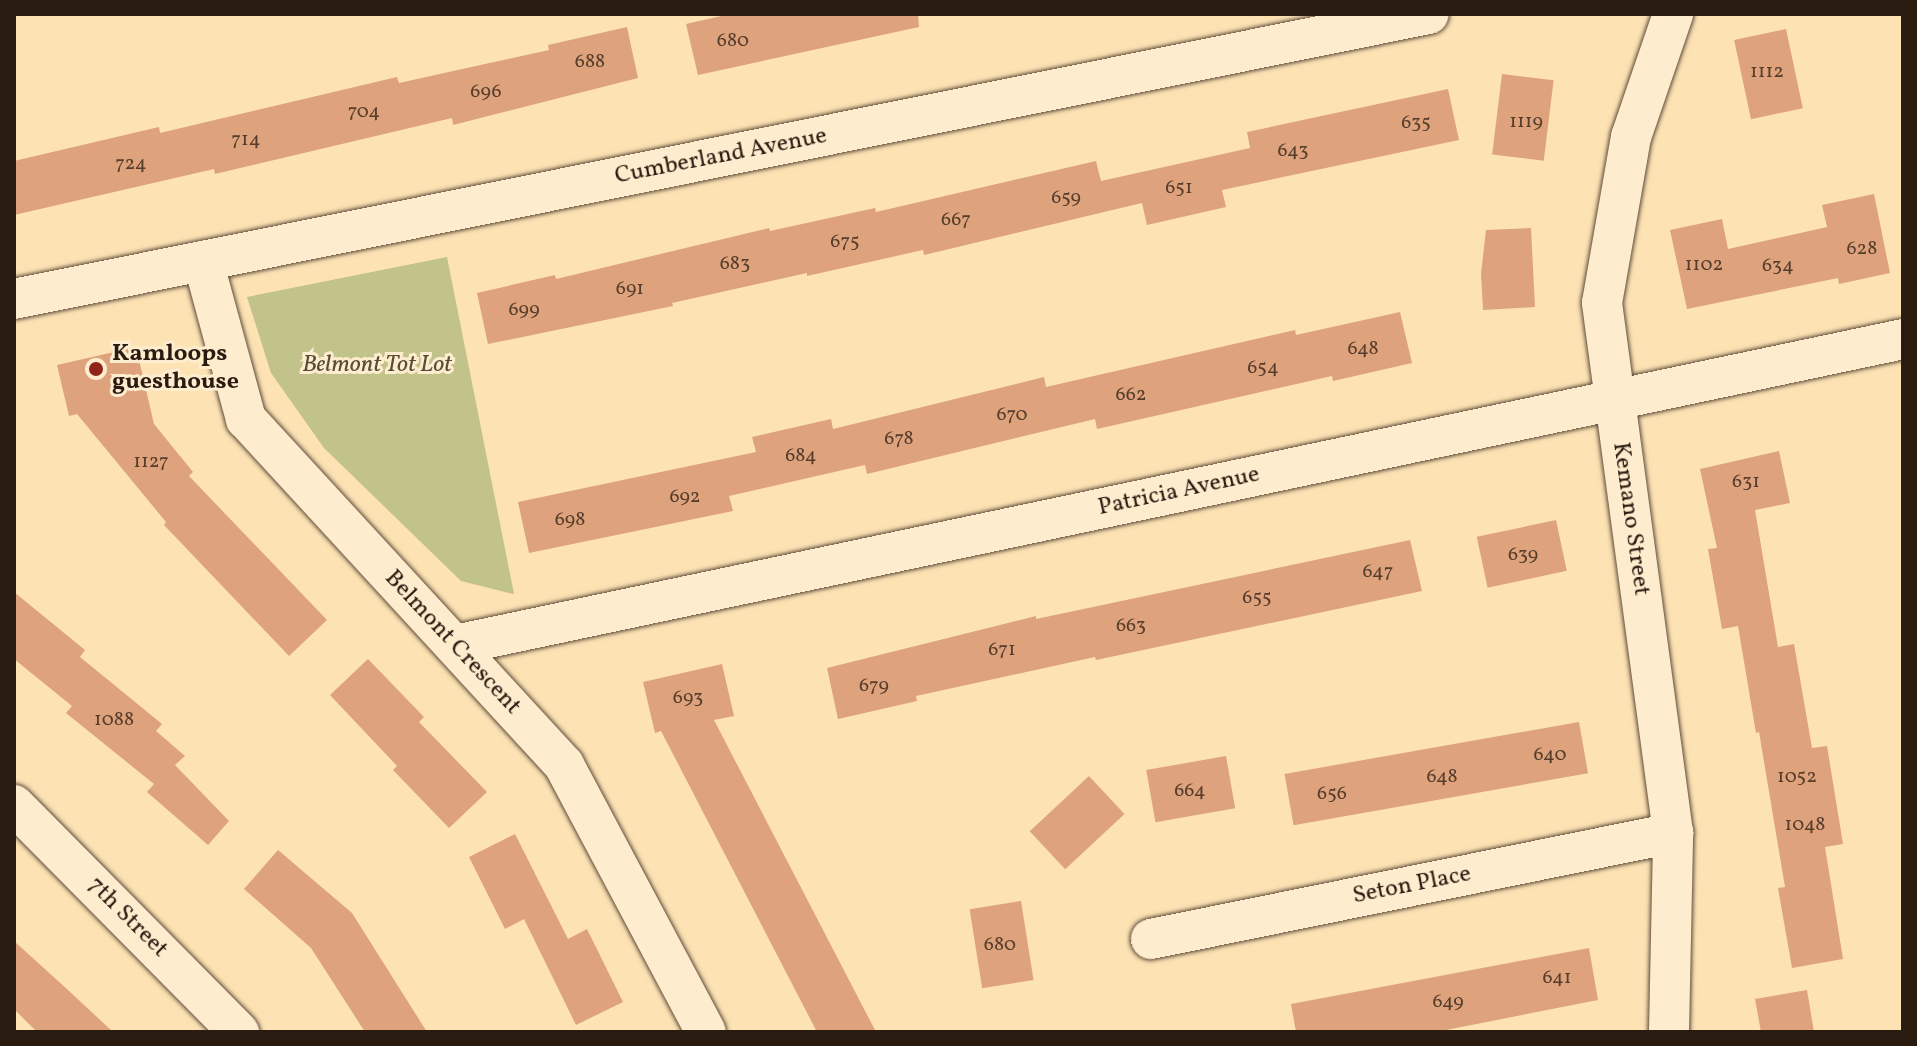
<!DOCTYPE html>
<style>
body{margin:0}
#map{position:relative;width:1917px;height:1046px;overflow:hidden;background:#fde2b4;font-family:Vollkorn,serif}
div>[style]{position:absolute}
.green>*{inset:0;background:#c2c28b}
.building>*{inset:0;background:#dea37c;transform-origin:0 0}
.roads{filter:drop-shadow(0 0 2px #5f4d3a) drop-shadow(0 0 2px #5f4d3a)}
.minor>*{height:40px;margin:-20px;padding:0 20px;transform-origin:20px;border-radius:20px;background:#feecce}
.dots>*{width:22px;height:22px;translate:-50% -50%;box-sizing:border-box;border:4px solid #feecce;border-radius:50%}
span{translate:-50% -50%;white-space:nowrap;text-align:center;line-height:1.15;-webkit-text-stroke:6px #feecce;paint-order:stroke}
.number-label{font-size:20px;color:#573d2c}
.number-label span{-webkit-text-stroke-width:0}
.street-label{font-size:24px;color:#2a1b11}
.poi-label{font-size:24px;color:#2a1b11;font-weight:700}
.left{translate:0 -50%;text-align:left}
.park-label{font-size:24px;color:#584d36;font-style:italic}
.frame{position:absolute;inset:0;border:16px solid #2a1b11;pointer-events:none}
</style>
<div id="map">
<div class="green">
<i style="clip-path:polygon(447px 257px,514px 594px,513px 594px,461px 581px,324px 448px,271px 373px,247px 297px)"></i>
</div>
<div class="building">
<i style="clip-path:polygon(730px 14px,918px 14px,919px 27px,698px 75px,686px 24px)"></i>
<i style="clip-path:polygon(627px 27px,638px 78px,453px 125px,452px 118px,215px 174px,214px 169px,14px 215px,14px 161px,159px 127px,160px 133px,397px 77px,399px 83px,549px 50px,548px 45px)"></i>
<i style="left:1786px;top:29px;width:81px;height:53px;rotate:78deg"></i>
<i style="left:1502px;top:74px;width:52px;height:81px;rotate:7deg"></i>
<i style="clip-path:polygon(1448px 89px,1459px 140px,1222px 190px,1226px 207px,1147px 225px,1142px 203px,924px 255px,923px 250px,807px 276px,807px 273px,672px 303px,673px 306px,488px 344px,477px 293px,555px 275px,556px 279px,769px 228px,770px 231px,875px 208px,876px 212px,1096px 161px,1101px 181px,1250px 148px,1247px 132px)"></i>
<i style="clip-path:polygon(1874px 194px,1890px 273px,1839px 284px,1838px 278px,1687px 309px,1670px 230px,1722px 219px,1728px 249px,1827px 227px,1822px 205px)"></i>
<i style="clip-path:polygon(1531px 228px,1535px 307px,1483px 310px,1481px 274px,1486px 230px)"></i>
<i style="clip-path:polygon(1400px 312px,1412px 363px,1333px 381px,1332px 376px,1097px 429px,1095px 419px,867px 474px,865px 465px,729px 496px,733px 511px,529px 553px,518px 502px,756px 452px,752px 437px,831px 419px,833px 429px,1044px 377px,1046px 387px,1295px 330px,1296px 335px)"></i>
<i style="clip-path:polygon(136px 347px,154px 424px,193px 472px,189px 476px,327px 620px,289px 656px,164px 525px,166px 522px,77px 414px,69px 416px,57px 365px)"></i>
<i style="clip-path:polygon(1779px 451px,1790px 503px,1755px 510px,1778px 647px,1794px 644px,1812px 748px,1827px 746px,1843px 844px,1825px 847px,1843px 959px,1792px 968px,1778px 888px,1785px 887px,1759px 732px,1756px 733px,1738px 626px,1722px 629px,1708px 549px,1717px 548px,1700px 469px)"></i>
<i style="left:1556px;top:520px;width:52px;height:81px;rotate:78deg"></i>
<i style="clip-path:polygon(1410px 540px,1422px 591px,1096px 660px,1095px 657px,916px 696px,917px 701px,838px 719px,827px 668px,1036px 616px,1036px 619px)"></i>
<i style="clip-path:polygon(14px 592px,85px 650px,80px 657px,162px 724px,156px 731px,185px 756px,175px 765px,229px 821px,208px 845px,147px 792px,154px 784px,66px 713px,72px 706px,14px 659px)"></i>
<i style="clip-path:polygon(368px 659px,424px 717px,419px 722px,487px 792px,449px 828px,393px 770px,397px 766px,330px 695px)"></i>
<i style="clip-path:polygon(722px 664px,734px 716px,714px 720px,876px 1032px,817px 1032px,661px 731px,655px 733px,643px 682px)"></i>
<i style="left:1579px;top:722px;width:52px;height:299px;rotate:80deg"></i>
<i style="left:1226px;top:756px;width:53px;height:81px;rotate:80deg"></i>
<i style="left:1089px;top:776px;width:52px;height:81px;rotate:47deg"></i>
<i style="clip-path:polygon(515px 834px,568px 939px,587px 929px,623px 1002px,576px 1025px,524px 919px,505px 929px,469px 857px)"></i>
<i style="clip-path:polygon(278px 850px,352px 913px,427px 1032px,365px 1032px,311px 948px,244px 889px)"></i>
<i style="left:1021px;top:901px;width:80px;height:52px;rotate:81deg"></i>
<i style="clip-path:polygon(14px 941px,68px 990px,113px 1032px,37px 1032px,14px 1009px)"></i>
<i style="clip-path:polygon(1589px 948px,1598px 1000px,1436px 1032px,1296px 1032px,1291px 1004px)"></i>
<i style="clip-path:polygon(1807px 990px,1814px 1032px,1761px 1032px,1755px 999px)"></i>
</div>
<div class="roads">
<div class="minor">
<i style="left:203px;top:261px;width:164px;rotate:74.8deg"></i>
<i style="left:246px;top:419px;width:470px;rotate:47.4deg"></i>
<i style="left:564px;top:765px;width:302px;rotate:62deg"></i>
<i style="left:14px;top:299px;width:1443px;rotate:-11.39deg"></i>
<i style="left:455px;top:645px;width:1480px;rotate:-11.93deg"></i>
<i style="left:14px;top:805px;width:320px;rotate:45.3deg"></i>
<i style="left:1151px;top:939px;width:533px;rotate:-11.48deg"></i>
<i style="left:1669px;top:1032px;width:199px;rotate:-88.8deg"></i>
<i style="left:1673px;top:833px;width:535px;rotate:-97.63deg"></i>
<i style="left:1602px;top:303px;width:169px;rotate:-80.1deg"></i>
<i style="left:1631px;top:137px;width:130px;rotate:-71.1deg"></i>
</div>
</div>
<div class="dots">
<i style="left:96px;top:369px;background:#8f2418"></i>
</div>
<div class="number-label">
<span style="left:733px;top:41px">680</span>
<span style="left:590px;top:62px">688</span>
<span style="left:1767px;top:72px">1112</span>
<span style="left:486px;top:92px">696</span>
<span style="left:364px;top:112px">704</span>
<span style="left:1526px;top:122px">1119</span>
<span style="left:1416px;top:123px">635</span>
<span style="left:246px;top:140px">714</span>
<span style="left:1293px;top:151px">643</span>
<span style="left:131px;top:164px">724</span>
<span style="left:1179px;top:188px">651</span>
<span style="left:1066px;top:198px">659</span>
<span style="left:956px;top:220px">667</span>
<span style="left:845px;top:242px">675</span>
<span style="left:1862px;top:249px">628</span>
<span style="left:735px;top:264px">683</span>
<span style="left:1704px;top:265px">1102</span>
<span style="left:1778px;top:266px">634</span>
<span style="left:630px;top:289px">691</span>
<span style="left:524px;top:310px">699</span>
<span style="left:1363px;top:349px">648</span>
<span style="left:1263px;top:368px">654</span>
<span style="left:1131px;top:395px">662</span>
<span style="left:1012px;top:415px">670</span>
<span style="left:899px;top:439px">678</span>
<span style="left:801px;top:456px">684</span>
<span style="left:151px;top:462px">1127</span>
<span style="left:1746px;top:482px">631</span>
<span style="left:685px;top:497px">692</span>
<span style="left:570px;top:520px">698</span>
<span style="left:1523px;top:555px">639</span>
<span style="left:1378px;top:572px">647</span>
<span style="left:1257px;top:598px">655</span>
<span style="left:1131px;top:626px">663</span>
<span style="left:1002px;top:650px">671</span>
<span style="left:874px;top:686px">679</span>
<span style="left:688px;top:698px">693</span>
<span style="left:114px;top:720px">1088</span>
<span style="left:1550px;top:755px">640</span>
<span style="left:1442px;top:777px">648</span>
<span style="left:1797px;top:777px">1052</span>
<span style="left:1190px;top:791px">664</span>
<span style="left:1332px;top:794px">656</span>
<span style="left:1805px;top:825px">1048</span>
<span style="left:1000px;top:945px">680</span>
<span style="left:1557px;top:978px">641</span>
<span style="left:1448px;top:1002px">649</span>
</div>
<div class="street-label">
<span style="left:721px;top:157px;rotate:-11deg">Cumberland Avenue</span>
<span style="left:1179px;top:492px;rotate:-12deg">Patricia Avenue</span>
<span style="left:1630px;top:519px;rotate:82deg">Kemano Street</span>
<span style="left:452px;top:643px;rotate:47deg">Belmont Crescent</span>
<span style="left:1412px;top:886px;rotate:-11deg">Seton Place</span>
<span style="left:127px;top:918px;rotate:45deg">7th Street</span>
</div>
<div class="poi-label">
<span class="left" style="left:112px;top:369px">Kamloops<br>guesthouse</span>
</div>
<div class="park-label">
<span style="left:377px;top:366px">Belmont Tot Lot</span>
</div>
<div class="frame"></div>
</div>
